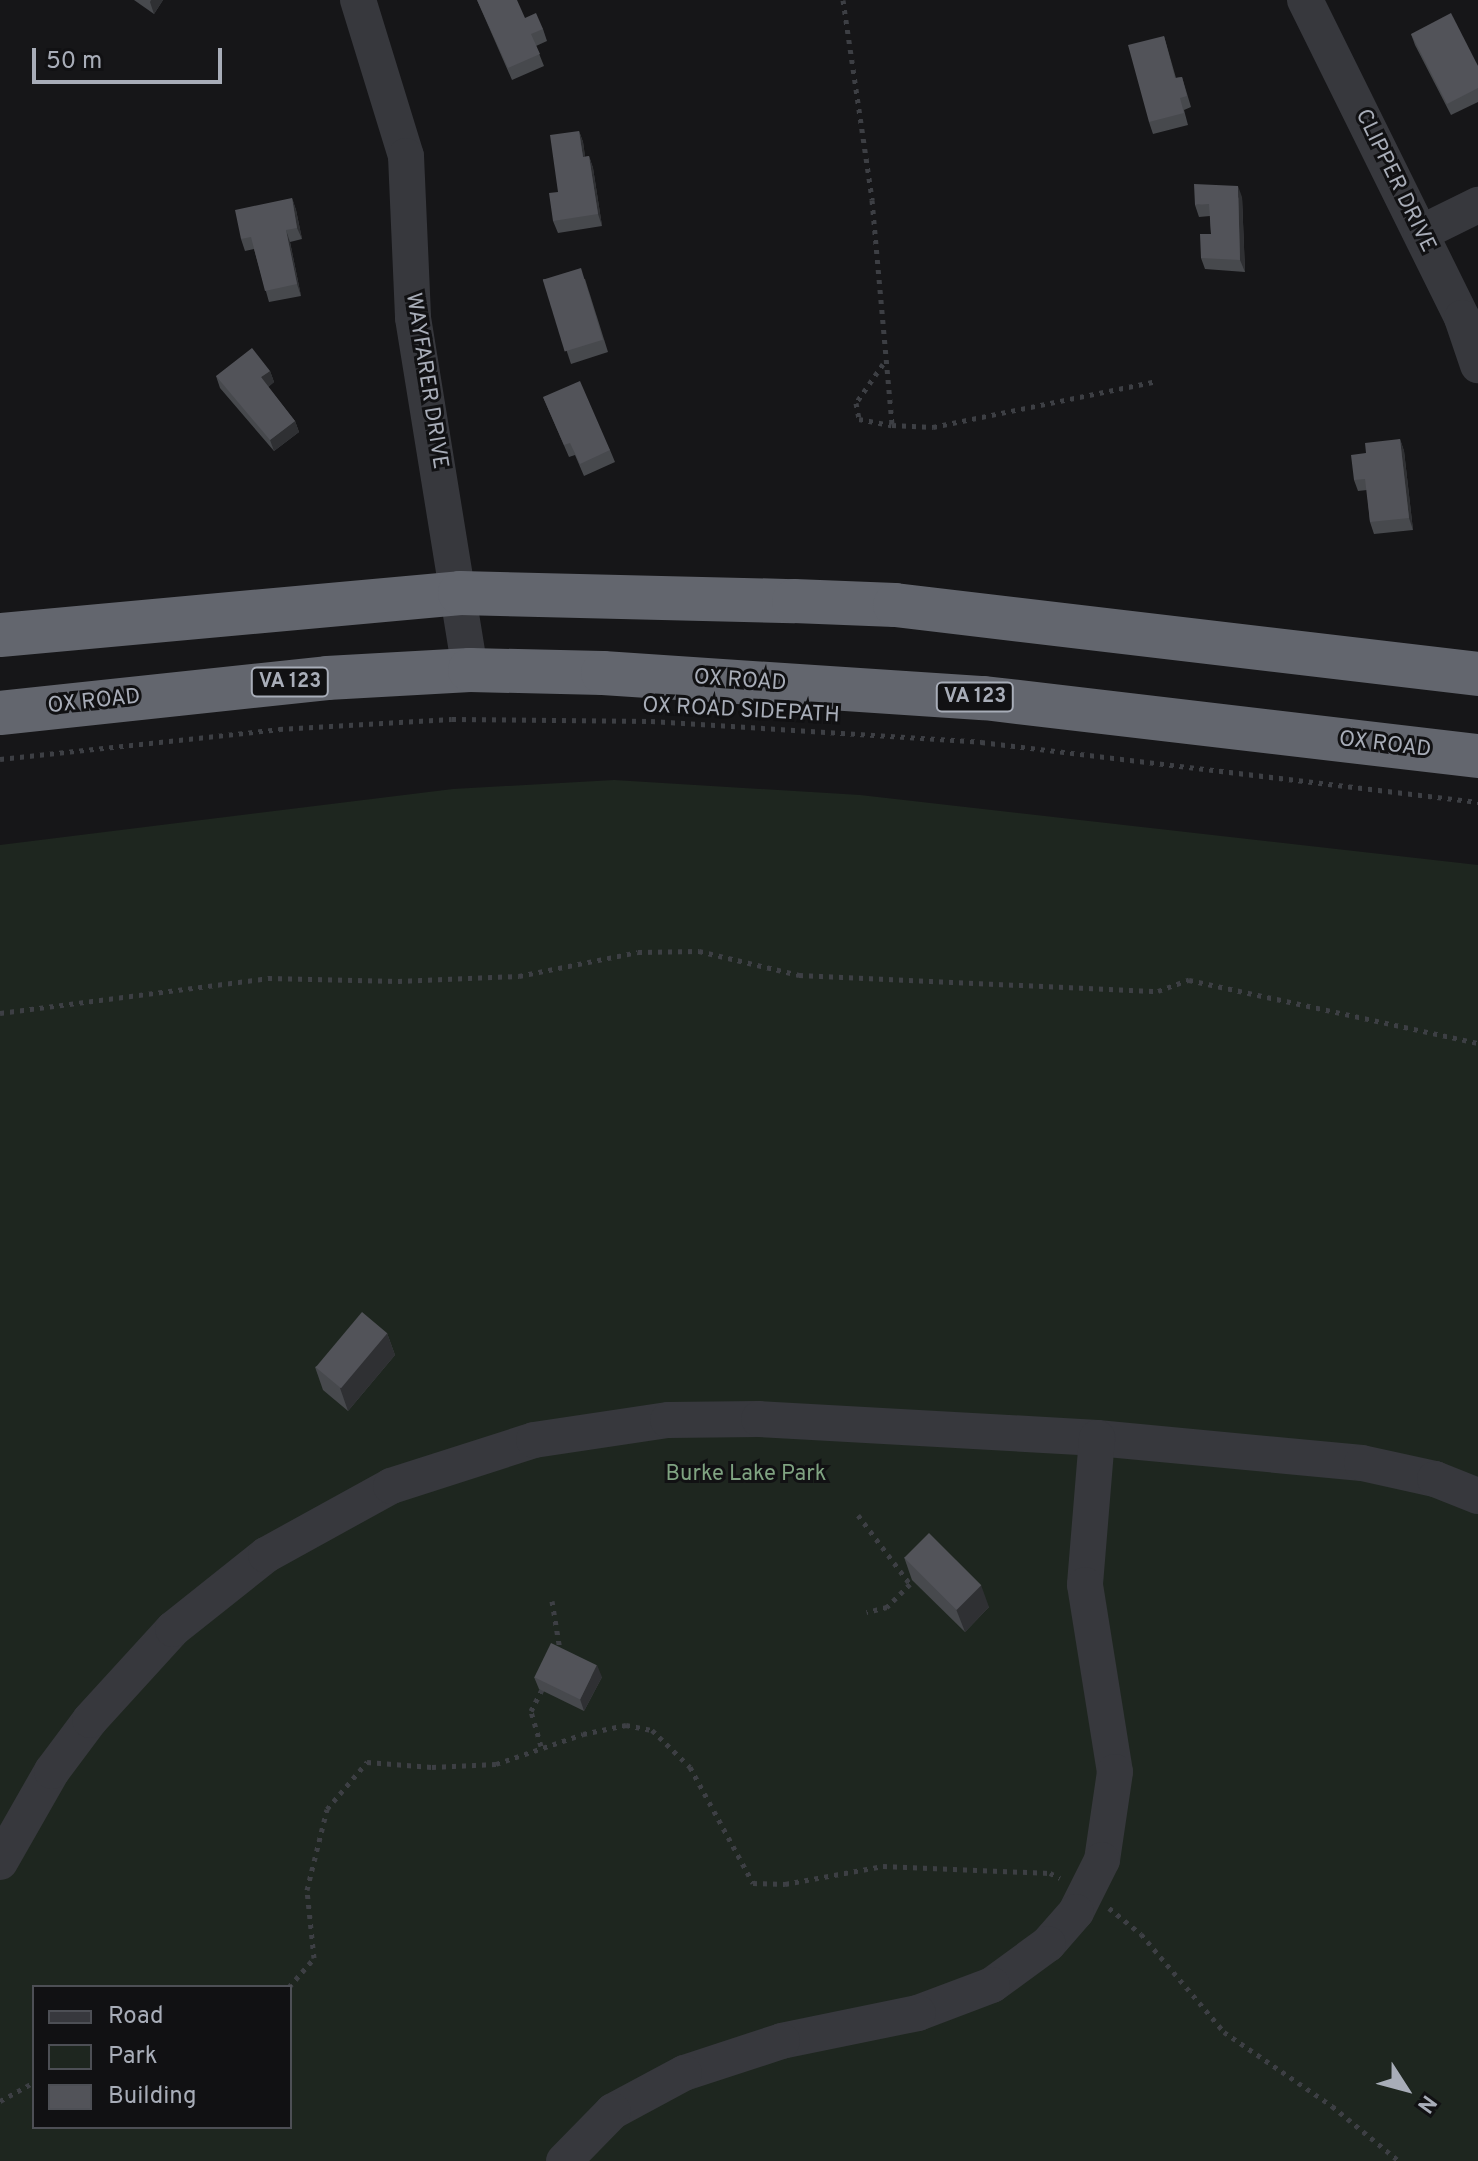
<!DOCTYPE html>
<style>
body{margin:0}
#map{position:relative;width:1478px;height:2161px;overflow:hidden;background:#161618;font-family:Overpass,sans-serif}
div>[style]{position:absolute}
.green>*{inset:0;background:#1e261f}
.path>*{height:5px;margin-top:-2.5px;transform-origin:0;background:repeating-linear-gradient(90deg,#3d3f44 0 4px,transparent 0 10px)}
.minor>*{height:36px;margin:-18px;padding:0 18px;transform-origin:18px;border-radius:18px;background:#37383d}
.highway>*{height:44px;margin:-22px;padding:0 22px;transform-origin:22px;border-radius:22px;background:#63666e}
.wall>*{inset:0;background:#47494d}
.shaded-wall>*{inset:0;background:#2f3033}
.building>*{inset:0;background:#525359;transform-origin:0 0}
span{translate:-50% -50%;white-space:nowrap;text-align:center;line-height:1.15;-webkit-text-stroke:6px #111113;paint-order:stroke}
.shield-label span{padding:2px 6px;background:#111113;border:2px solid;border-radius:6px;-webkit-text-stroke-width:0}
.shield-label{font-size:20px;color:#a8adb8;font-weight:700}
.street-label{font-size:22px;color:#a8adb8}
.park-label{font-size:22px;color:#7fa381}
.legend{position:absolute;left:32px;top:1985px;width:260px;height:144px;box-sizing:border-box;background:#111113;border:2px solid #4d4f55;margin:0;padding:10px 14px;list-style:none;font-size:24px;color:#a8adb8}
.legend li{display:flex;align-items:center;gap:16px;height:40px}
.legend b{width:40px;border:2px solid #4d4f55}
.north{position:absolute;left:1366px;top:2049px;width:80px;height:80px;-webkit-text-stroke:6px #111113;paint-order:stroke;rotate:126deg;font-size:22px;font-weight:700;line-height:32px;text-align:center;color:#a8adb8}
.north::after{content:'';display:block;margin:auto;width:28px;height:36px;background:#a8adb8;clip-path:polygon(50% 0,100% 100%,50% 72%,0 100%)}
.scale{position:absolute;left:32px;top:48px;width:190px;height:36px;box-sizing:border-box;border:4px solid #a8adb8;border-top:0;padding-left:10px;font-size:24px;line-height:28px;white-space:nowrap;color:#a8adb8;-webkit-text-stroke:6px #111113;paint-order:stroke}
</style>
<div id="map">
<div class="green">
<i style="clip-path:polygon(evenodd,614px 780px,860px 795px,1478px 865px,1478px 2161px,0 2161px,0 845px,453px 789px,614px 780px,34px 1987px,290px 1987px,290px 2127px,34px 2127px,34px 1987px)"></i>
</div>
<div class="path">
<i style="left:843px;top:0;width:202px;rotate:81.7deg"></i>
<i style="left:872px;top:200px;width:226px;rotate:84.9deg"></i>
<i style="left:892px;top:425px;width:41px;rotate:2.8deg"></i>
<i style="left:933px;top:427px;width:229px;rotate:-11.6deg"></i>
<i style="left:883px;top:364px;width:47px;rotate:124.7deg"></i>
<i style="left:856px;top:403px;width:16px;rotate:79deg"></i>
<i style="left:859px;top:419px;width:33px;rotate:11deg"></i>
<i style="left:0;top:759px;width:281px;rotate:-6.1deg"></i>
<i style="left:279px;top:729px;width:173px;rotate:-3.3deg"></i>
<i style="left:452px;top:719px;width:199px;rotate:0.6deg"></i>
<i style="left:651px;top:721px;width:331px;rotate:3.6deg"></i>
<i style="left:981px;top:742px;width:501px;rotate:6.88deg"></i>
<i style="left:0;top:1013px;width:270px;rotate:-7.4deg"></i>
<i style="left:268px;top:978px;width:130px;rotate:1.3deg"></i>
<i style="left:398px;top:981px;width:121px;rotate:-2.4deg"></i>
<i style="left:519px;top:976px;width:121px;rotate:-11.4deg"></i>
<i style="left:638px;top:952px;width:61px;rotate:-0.9deg"></i>
<i style="left:699px;top:951px;width:103px;rotate:13.5deg"></i>
<i style="left:799px;top:975px;width:359px;rotate:2.6deg"></i>
<i style="left:1158px;top:991px;width:33px;rotate:-20deg"></i>
<i style="left:1189px;top:980px;width:296px;rotate:12.3deg"></i>
<i style="left:858px;top:1515px;width:86px;rotate:53deg"></i>
<i style="left:910px;top:1584px;width:33px;rotate:135deg"></i>
<i style="left:887px;top:1607px;width:21px;rotate:166deg"></i>
<i style="left:552px;top:1601px;width:50px;rotate:80.7deg"></i>
<i style="left:541px;top:1746px;width:36px;rotate:-106deg"></i>
<i style="left:531px;top:1711px;width:29px;rotate:-63deg"></i>
<i style="left:1109px;top:1908px;width:41px;rotate:39.1deg"></i>
<i style="left:1141px;top:1934px;width:128px;rotate:49.7deg"></i>
<i style="left:1224px;top:2032px;width:131px;rotate:34.4deg"></i>
<i style="left:1332px;top:2106px;width:87px;rotate:39.4deg"></i>
<i style="left:289px;top:1987px;width:38px;rotate:-49deg"></i>
<i style="left:314px;top:1958px;width:68px;rotate:-95.9deg"></i>
<i style="left:307px;top:1890px;width:83px;rotate:-76.1deg"></i>
<i style="left:327px;top:1809px;width:62px;rotate:-49.6deg"></i>
<i style="left:367px;top:1762px;width:65px;rotate:4.4deg"></i>
<i style="left:432px;top:1767px;width:64px;rotate:-2.7deg"></i>
<i style="left:496px;top:1764px;width:92px;rotate:-19deg"></i>
<i style="left:583px;top:1734px;width:44px;rotate:-11.8deg"></i>
<i style="left:626px;top:1725px;width:26px;rotate:11deg"></i>
<i style="left:652px;top:1730px;width:53px;rotate:44.2deg"></i>
<i style="left:690px;top:1767px;width:132px;rotate:61.5deg"></i>
<i style="left:753px;top:1883px;width:32px;rotate:2deg"></i>
<i style="left:785px;top:1884px;width:100px;rotate:-10.4deg"></i>
<i style="left:883px;top:1866px;width:167px;rotate:2.4deg"></i>
<i style="left:1050px;top:1873px;width:11px;rotate:27deg"></i>
<i style="left:0;top:2101px;width:39px;rotate:-29deg"></i>
</div>
<div class="minor">
<i style="left:358px;top:0;width:163px;rotate:72.9deg"></i>
<i style="left:406px;top:156px;width:162px;rotate:87.5deg"></i>
<i style="left:413px;top:318px;width:357px;rotate:80.8deg"></i>
<i style="left:1305px;top:0;width:355px;rotate:63.7deg"></i>
<i style="left:1462px;top:318px;width:50px;rotate:71.2deg"></i>
<i style="left:1421px;top:233px;width:64px;rotate:-26.2deg"></i>
<i style="left:1097px;top:1438px;width:266px;rotate:5.4deg"></i>
<i style="left:1362px;top:1463px;width:75px;rotate:12.4deg"></i>
<i style="left:1435px;top:1479px;width:46px;rotate:21.6deg"></i>
<i style="left:0;top:1862px;width:105px;rotate:-60.3deg"></i>
<i style="left:52px;top:1771px;width:64px;rotate:-53.3deg"></i>
<i style="left:90px;top:1720px;width:123px;rotate:-47.6deg"></i>
<i style="left:173px;top:1629px;width:119px;rotate:-38.5deg"></i>
<i style="left:266px;top:1555px;width:143px;rotate:-28.9deg"></i>
<i style="left:391px;top:1486px;width:150px;rotate:-17.8deg"></i>
<i style="left:534px;top:1440px;width:135px;rotate:-8.5deg"></i>
<i style="left:668px;top:1420px;width:91px;rotate:-0.6deg"></i>
<i style="left:759px;top:1419px;width:339px;rotate:3.2deg"></i>
<i style="left:1097px;top:1438px;width:147px;rotate:94.7deg"></i>
<i style="left:1085px;top:1585px;width:189px;rotate:80.9deg"></i>
<i style="left:1115px;top:1772px;width:89px;rotate:98.4deg"></i>
<i style="left:1102px;top:1860px;width:58px;rotate:116.6deg"></i>
<i style="left:1076px;top:1912px;width:43px;rotate:131.2deg"></i>
<i style="left:1048px;top:1944px;width:69px;rotate:143.8deg"></i>
<i style="left:992px;top:1985px;width:79px;rotate:159.3deg"></i>
<i style="left:918px;top:2013px;width:139px;rotate:168.4deg"></i>
<i style="left:782px;top:2041px;width:103px;rotate:161.9deg"></i>
<i style="left:684px;top:2073px;width:81px;rotate:151.8deg"></i>
<i style="left:613px;top:2111px;width:70px;rotate:134.4deg"></i>
</div>
<div class="highway">
<i style="left:0;top:635px;width:462px;rotate:-5.2deg"></i>
<i style="left:460px;top:593px;width:334px;rotate:1.4deg"></i>
<i style="left:794px;top:601px;width:101px;rotate:2.3deg"></i>
<i style="left:895px;top:605px;width:587px;rotate:6.75deg"></i>
<i style="left:0;top:713px;width:329px;rotate:-6.1deg"></i>
<i style="left:327px;top:678px;width:143px;rotate:-3.2deg"></i>
<i style="left:470px;top:670px;width:133px;rotate:1.3deg"></i>
<i style="left:603px;top:673px;width:382px;rotate:3.8deg"></i>
<i style="left:984px;top:698px;width:497px;rotate:6.7deg"></i>
</div>
<div class="wall">
<i style="clip-path:polygon(134px 0,163px 0,154px 14px)"></i>
<i style="clip-path:polygon(477px 0,525px 18px,543px 29px,547px 41px,536px 46px,544px 66px,512px 80px)"></i>
<i style="clip-path:polygon(1411px 34px,1478px 66px,1478px 102px,1451px 115px,1415px 45px)"></i>
<i style="clip-path:polygon(1164px 36px,1176px 78px,1182px 77px,1191px 107px,1184px 110px,1188px 125px,1153px 134px,1149px 122px)"></i>
<i style="clip-path:polygon(579px 131px,583px 142px,585px 157px,589px 156px,593px 168px,602px 226px,558px 233px,553px 221px,558px 192px)"></i>
<i style="clip-path:polygon(1242px 197px,1245px 272px,1205px 269px,1201px 258px,1211px 234px,1210px 216px,1199px 217px,1195px 205px)"></i>
<i style="clip-path:polygon(292px 198px,296px 210px,302px 239px,290px 242px,301px 296px,269px 302px,254px 249px,245px 251px,241px 239px)"></i>
<i style="clip-path:polygon(543px 279px,585px 279px,608px 352px,571px 364px)"></i>
<i style="clip-path:polygon(270px 371px,274px 382px,268px 387px,295px 421px,299px 432px,274px 451px,220px 388px,216px 376px)"></i>
<i style="clip-path:polygon(543px 397px,610px 450px,615px 462px,584px 476px,575px 455px,569px 457px)"></i>
<i style="clip-path:polygon(1400px 439px,1404px 451px,1413px 530px,1374px 534px,1370px 522px,1367px 490px,1358px 491px,1354px 480px,1366px 453px)"></i>
<i style="clip-path:polygon(387px 1333px,395px 1355px,348px 1411px,323px 1390px,315px 1367px)"></i>
<i style="clip-path:polygon(904px 1557px,989px 1607px,965px 1632px,912px 1580px)"></i>
<i style="clip-path:polygon(534px 1677px,602px 1677px,584px 1711px,539px 1689px)"></i>
</div>
<div class="shaded-wall">
<i style="clip-path:polygon(151px 0,163px 0,154px 14px,150px 2px)"></i>
<i style="clip-path:polygon(579px 131px,583px 142px,587px 169px,583px 157px)"></i>
<i style="clip-path:polygon(589px 156px,593px 168px,602px 226px,598px 214px)"></i>
<i style="clip-path:polygon(1238px 186px,1242px 197px,1245px 272px,1240px 260px)"></i>
<i style="clip-path:polygon(292px 198px,296px 210px,302px 239px,297px 228px)"></i>
<i style="clip-path:polygon(286px 230px,290px 242px,301px 296px,297px 284px)"></i>
<i style="clip-path:polygon(270px 371px,274px 382px,266px 389px,261px 377px)"></i>
<i style="clip-path:polygon(295px 421px,299px 432px,274px 451px,270px 440px)"></i>
<i style="clip-path:polygon(1400px 439px,1404px 451px,1413px 530px,1409px 518px)"></i>
<i style="clip-path:polygon(387px 1333px,395px 1355px,348px 1411px,340px 1388px)"></i>
<i style="clip-path:polygon(981px 1585px,989px 1607px,965px 1632px,956px 1609px)"></i>
<i style="clip-path:polygon(597px 1665px,602px 1677px,584px 1711px,580px 1699px)"></i>
</div>
<div class="building">
<i style="clip-path:polygon(477px 0,517px 0,525px 18px,536px 13px,543px 29px,531px 34px,540px 54px,508px 68px)"></i>
<i style="clip-path:polygon(1451px 13px,1478px 66px,1478px 88px,1447px 104px,1411px 34px)"></i>
<i style="clip-path:polygon(1164px 36px,1175px 78px,1182px 77px,1187px 96px,1180px 98px,1184px 113px,1149px 122px,1128px 45px)"></i>
<i style="clip-path:polygon(579px 131px,583px 157px,589px 156px,598px 214px,553px 221px,549px 193px,558px 192px,550px 135px)"></i>
<i style="clip-path:polygon(1194px 184px,1238px 186px,1240px 260px,1201px 258px,1200px 234px,1211px 234px,1209px 204px,1195px 205px)"></i>
<i style="clip-path:polygon(292px 198px,297px 228px,286px 230px,297px 284px,265px 291px,251px 237px,241px 239px,235px 210px)"></i>
<i style="left:581px;top:268px;width:75px;height:40px;rotate:73deg"></i>
<i style="clip-path:polygon(252px 348px,270px 371px,261px 377px,295px 421px,270px 440px,216px 376px)"></i>
<i style="clip-path:polygon(580px 381px,610px 450px,580px 464px,570px 443px,564px 445px,543px 397px)"></i>
<i style="clip-path:polygon(1400px 439px,1409px 518px,1370px 522px,1365px 479px,1354px 480px,1351px 455px,1366px 453px,1365px 443px)"></i>
<i style="left:362px;top:1312px;width:33px;height:72px;rotate:40deg"></i>
<i style="left:929px;top:1533px;width:74px;height:35px;rotate:45deg"></i>
<i style="left:551px;top:1643px;width:51px;height:38px;rotate:26deg"></i>
</div>
<div class="shield-label">
<span style="left:290px;top:682px">VA 123</span>
<span style="left:975px;top:697px">VA 123</span>
</div>
<div class="street-label">
<span style="left:1395px;top:181px;rotate:64deg">CLIPPER DRIVE</span>
<span style="left:426px;top:381px;rotate:81deg">WAYFARER DRIVE</span>
<span style="left:740px;top:681px;rotate:4deg">OX ROAD</span>
<span style="left:94px;top:702px;rotate:-6deg">OX ROAD</span>
<span style="left:741px;top:711px;rotate:3deg">OX ROAD SIDEPATH</span>
<span style="left:1385px;top:745px;rotate:7deg">OX ROAD</span>
</div>
<div class="park-label">
<span style="left:746px;top:1475px">Burke Lake Park</span>
</div>
<ul class="legend">
<li><b style="height:10px;background:#37383d"></b>Road</li>
<li><b style="height:22px;background:#1e261f"></b>Park</li>
<li><b style="height:22px;background:#525359"></b>Building</li>
</ul>
<div class="north">N</div>
<div class="scale">50 m</div>
</div>
